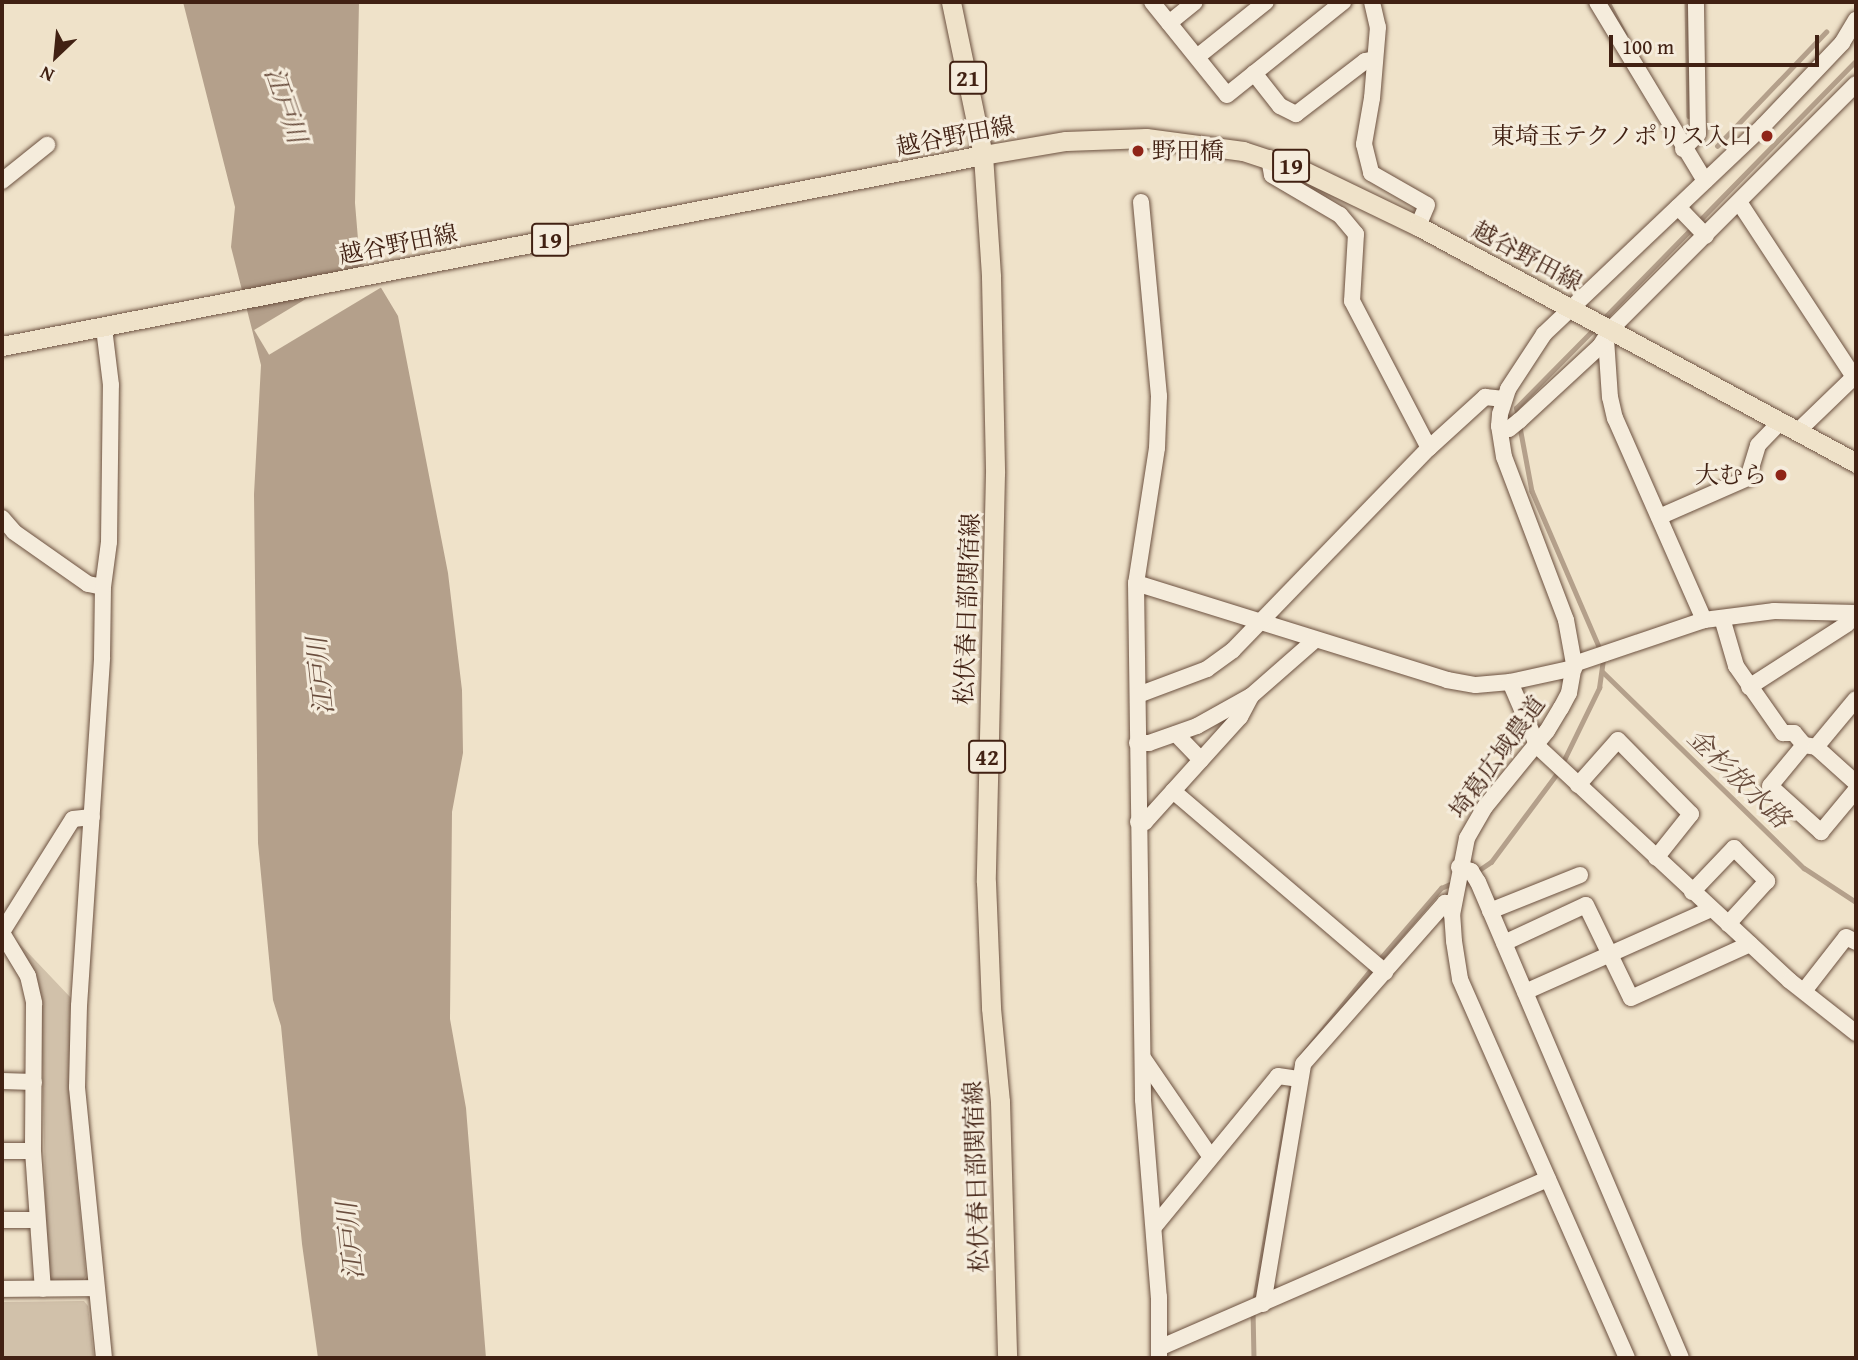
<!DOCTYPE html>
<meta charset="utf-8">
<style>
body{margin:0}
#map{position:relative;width:1858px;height:1360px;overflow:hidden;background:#efe2c9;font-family:"Gentium Book Plus","Noto Serif JP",serif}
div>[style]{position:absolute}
.green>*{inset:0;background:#d1c1aa}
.water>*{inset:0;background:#b4a08b}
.pier>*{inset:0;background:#efe2c9;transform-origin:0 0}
.stream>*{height:4.5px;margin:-2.25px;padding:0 2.25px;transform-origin:2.25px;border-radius:2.25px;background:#b4a08b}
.roads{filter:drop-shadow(0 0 2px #6c5140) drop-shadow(0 0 2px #6c5140)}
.minor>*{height:16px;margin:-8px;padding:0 8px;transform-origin:8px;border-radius:8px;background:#f5ecdc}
.major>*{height:19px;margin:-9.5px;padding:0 9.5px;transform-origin:9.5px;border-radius:9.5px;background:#efe2c9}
.dots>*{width:19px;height:19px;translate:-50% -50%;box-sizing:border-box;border:4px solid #f5ecdc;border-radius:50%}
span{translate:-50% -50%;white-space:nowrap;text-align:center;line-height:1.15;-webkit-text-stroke:6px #f5ecdc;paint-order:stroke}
.shield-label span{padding:2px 5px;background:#f5ecdc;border:2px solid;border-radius:5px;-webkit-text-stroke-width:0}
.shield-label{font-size:23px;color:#412113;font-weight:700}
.street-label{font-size:24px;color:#412113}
.poi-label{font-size:24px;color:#412113}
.right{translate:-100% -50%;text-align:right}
.left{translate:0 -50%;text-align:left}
.water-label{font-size:26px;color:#694d3d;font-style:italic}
.frame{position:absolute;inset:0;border:4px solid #412113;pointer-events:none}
.north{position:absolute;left:21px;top:21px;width:70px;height:70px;-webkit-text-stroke:5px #f5ecdc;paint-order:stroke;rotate:206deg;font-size:19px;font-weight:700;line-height:28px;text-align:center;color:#412113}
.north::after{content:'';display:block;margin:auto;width:24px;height:32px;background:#412113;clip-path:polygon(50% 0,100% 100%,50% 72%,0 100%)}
.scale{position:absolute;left:1609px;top:35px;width:210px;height:32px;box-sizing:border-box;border:4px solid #412113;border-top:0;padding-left:9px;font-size:21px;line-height:24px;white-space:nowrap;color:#412113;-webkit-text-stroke:5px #f5ecdc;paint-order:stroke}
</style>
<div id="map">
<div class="green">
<i style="clip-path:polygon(16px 940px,71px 998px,71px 1121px,86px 1276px,82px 1281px,52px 1282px,47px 1278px,41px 1003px,29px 965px)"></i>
<i style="clip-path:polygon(84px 1301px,88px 1306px,94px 1358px,2px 1358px,2px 1302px)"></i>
</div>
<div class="water">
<i style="clip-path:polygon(183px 2px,359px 2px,355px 203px,359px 251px,398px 316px,448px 573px,462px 690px,463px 753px,452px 812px,450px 1019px,466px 1108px,486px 1358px,318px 1358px,302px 1244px,281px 1026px,273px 1000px,258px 843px,254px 494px,261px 365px,231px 247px,235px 207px)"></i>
</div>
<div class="pier">
<i style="left:369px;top:261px;width:29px;height:134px;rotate:59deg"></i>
</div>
<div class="stream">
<i style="left:1608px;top:2px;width:36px;rotate:62deg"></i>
<i style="left:1687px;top:2px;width:114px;rotate:89deg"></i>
<i style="left:1717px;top:146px;width:158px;rotate:-46.3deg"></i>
<i style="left:1602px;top:320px;width:363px;rotate:-45.6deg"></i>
<i style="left:1518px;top:418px;width:10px;rotate:-101deg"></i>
<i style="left:1516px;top:408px;width:114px;rotate:-45.4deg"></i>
<i style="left:1520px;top:427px;width:65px;rotate:79.4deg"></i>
<i style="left:1532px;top:491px;width:174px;rotate:66.7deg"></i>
<i style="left:1603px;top:672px;width:281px;rotate:44.3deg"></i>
<i style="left:1804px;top:868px;width:62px;rotate:33.2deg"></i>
<i style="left:1562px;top:764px;width:85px;rotate:-64deg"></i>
<i style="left:1599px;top:688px;width:29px;rotate:-82deg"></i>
<i style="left:1476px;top:872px;width:18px;rotate:-34deg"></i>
<i style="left:1491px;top:862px;width:112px;rotate:-53.3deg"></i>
<i style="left:1379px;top:960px;width:95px;rotate:-49.3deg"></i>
<i style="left:1441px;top:888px;width:15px;rotate:-23deg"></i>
<i style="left:1302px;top:1055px;width:113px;rotate:-51.1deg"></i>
<i style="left:1254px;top:1302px;width:222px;rotate:-80.2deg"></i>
<i style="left:1253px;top:1310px;width:48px;rotate:88.8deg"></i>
</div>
<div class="roads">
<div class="minor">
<i style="left:1152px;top:2px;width:119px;rotate:51.1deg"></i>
<i style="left:1227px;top:95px;width:149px;rotate:-38.7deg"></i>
<i style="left:1372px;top:2px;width:26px;rotate:77deg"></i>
<i style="left:1378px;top:27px;width:71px;rotate:94.8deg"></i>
<i style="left:1372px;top:98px;width:47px;rotate:99.9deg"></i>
<i style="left:1364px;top:144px;width:30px;rotate:76deg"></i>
<i style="left:1371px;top:173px;width:64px;rotate:29.7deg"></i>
<i style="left:1427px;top:205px;width:23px;rotate:113deg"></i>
<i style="left:1597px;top:2px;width:209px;rotate:58.9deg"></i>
<i style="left:1169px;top:23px;width:33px;rotate:-39deg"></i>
<i style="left:1197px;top:57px;width:88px;rotate:-38.6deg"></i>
<i style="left:1254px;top:73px;width:42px;rotate:51.8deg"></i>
<i style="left:1280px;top:106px;width:18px;rotate:27deg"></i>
<i style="left:1296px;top:114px;width:87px;rotate:-37.5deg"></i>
<i style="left:1365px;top:61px;width:10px;rotate:-11deg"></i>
<i style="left:1683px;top:149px;width:21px;rotate:-45deg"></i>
<i style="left:1698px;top:134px;width:132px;rotate:-90.9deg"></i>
<i style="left:1269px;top:158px;width:17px;rotate:80deg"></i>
<i style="left:1272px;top:175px;width:79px;rotate:30.5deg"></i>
<i style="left:1340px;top:215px;width:25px;rotate:50deg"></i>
<i style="left:1356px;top:234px;width:67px;rotate:93.4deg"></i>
<i style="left:1352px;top:301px;width:166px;rotate:62.4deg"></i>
<i style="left:2px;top:181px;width:58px;rotate:-38.7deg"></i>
<i style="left:1141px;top:202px;width:195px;rotate:84.7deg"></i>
<i style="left:1159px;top:396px;width:52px;rotate:92.2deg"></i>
<i style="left:1157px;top:448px;width:137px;rotate:98.8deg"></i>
<i style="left:1136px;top:583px;width:517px;rotate:89.22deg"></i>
<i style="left:1143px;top:1100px;width:198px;rotate:85.4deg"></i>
<i style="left:1159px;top:1297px;width:61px;rotate:90deg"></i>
<i style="left:1739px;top:202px;width:209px;rotate:56.7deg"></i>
<i style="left:1678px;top:207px;width:40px;rotate:46deg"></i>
<i style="left:1606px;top:339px;width:58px;rotate:86.1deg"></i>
<i style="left:1610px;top:397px;width:22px;rotate:77deg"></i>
<i style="left:1615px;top:418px;width:221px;rotate:66.2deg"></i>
<i style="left:1499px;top:426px;width:10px;rotate:17deg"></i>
<i style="left:1509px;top:429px;width:13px;rotate:-39deg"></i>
<i style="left:1519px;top:421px;width:110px;rotate:-42.8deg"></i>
<i style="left:1600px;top:346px;width:20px;rotate:-57deg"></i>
<i style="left:1611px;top:329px;width:346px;rotate:-45deg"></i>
<i style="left:1798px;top:431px;width:81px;rotate:-44deg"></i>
<i style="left:1659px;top:517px;width:97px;rotate:-23.7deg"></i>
<i style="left:1748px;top:478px;width:34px;rotate:-73deg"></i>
<i style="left:1758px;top:445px;width:32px;rotate:-46deg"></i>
<i style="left:2px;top:518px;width:18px;rotate:49deg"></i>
<i style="left:14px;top:532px;width:90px;rotate:35.1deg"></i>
<i style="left:88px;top:584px;width:15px;rotate:11deg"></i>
<i style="left:1136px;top:583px;width:326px;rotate:17.3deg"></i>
<i style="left:1447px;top:680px;width:29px;rotate:10deg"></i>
<i style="left:1476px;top:685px;width:34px;rotate:-5deg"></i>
<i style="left:1510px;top:682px;width:66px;rotate:-12.3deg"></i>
<i style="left:1722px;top:618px;width:50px;rotate:73.7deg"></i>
<i style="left:1736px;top:666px;width:82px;rotate:55deg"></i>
<i style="left:1783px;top:733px;width:11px"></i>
<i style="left:1794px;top:733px;width:16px;rotate:50deg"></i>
<i style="left:1804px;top:745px;width:12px;rotate:9deg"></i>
<i style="left:1816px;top:747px;width:54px;rotate:42deg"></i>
<i style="left:1574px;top:664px;width:137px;rotate:-18.7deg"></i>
<i style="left:1704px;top:620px;width:71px;rotate:-7.3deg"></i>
<i style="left:1774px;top:611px;width:82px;rotate:1.4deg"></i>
<i style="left:1510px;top:682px;width:65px;rotate:66.6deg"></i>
<i style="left:1749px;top:687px;width:117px;rotate:-32.7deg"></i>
<i style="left:1138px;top:695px;width:74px;rotate:-20.6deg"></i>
<i style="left:1207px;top:669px;width:32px;rotate:-36deg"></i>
<i style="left:1233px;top:650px;width:281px;rotate:-45.9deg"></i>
<i style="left:1429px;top:448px;width:76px;rotate:-42.3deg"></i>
<i style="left:1485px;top:397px;width:19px;rotate:6deg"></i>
<i style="left:1176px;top:734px;width:36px;rotate:46deg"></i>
<i style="left:1137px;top:743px;width:12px"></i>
<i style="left:1149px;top:743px;width:51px;rotate:-19.5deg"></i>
<i style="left:1197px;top:726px;width:62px;rotate:-29.1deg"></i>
<i style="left:1251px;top:696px;width:85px;rotate:-41.2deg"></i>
<i style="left:1535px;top:744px;width:348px;rotate:42.9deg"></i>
<i style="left:1790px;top:981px;width:84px;rotate:38.2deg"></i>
<i style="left:1804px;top:745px;width:53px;rotate:129.7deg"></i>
<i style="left:1770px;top:786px;width:69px;rotate:42deg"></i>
<i style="left:1821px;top:832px;width:55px;rotate:-50.2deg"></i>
<i style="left:1816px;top:747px;width:62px;rotate:-50.2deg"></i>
<i style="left:1578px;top:785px;width:60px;rotate:-48.4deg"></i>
<i style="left:1618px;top:740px;width:104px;rotate:45.4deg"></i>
<i style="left:1691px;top:814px;width:56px;rotate:128.5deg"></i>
<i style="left:1173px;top:791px;width:279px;rotate:40.5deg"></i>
<i style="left:1138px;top:822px;width:7px"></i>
<i style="left:1145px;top:822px;width:142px;rotate:-47.9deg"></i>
<i style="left:1240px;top:717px;width:24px;rotate:-62deg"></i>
<i style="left:1459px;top:867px;width:13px;rotate:18deg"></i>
<i style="left:1471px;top:871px;width:13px;rotate:58deg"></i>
<i style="left:1478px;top:882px;width:517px;rotate:66.9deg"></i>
<i style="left:1692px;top:892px;width:61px;rotate:-46.3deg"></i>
<i style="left:1734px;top:848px;width:47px;rotate:45deg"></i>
<i style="left:1767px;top:881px;width:58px;rotate:132.2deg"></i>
<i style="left:1490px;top:911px;width:97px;rotate:-21.8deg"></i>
<i style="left:2px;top:932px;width:133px;rotate:-57.9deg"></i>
<i style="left:73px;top:819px;width:19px;rotate:-6deg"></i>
<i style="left:2px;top:933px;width:50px;rotate:58.8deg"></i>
<i style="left:28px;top:976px;width:28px;rotate:77deg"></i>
<i style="left:34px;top:1003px;width:148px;rotate:90.4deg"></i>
<i style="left:33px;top:1151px;width:138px;rotate:85.9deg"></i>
<i style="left:1504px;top:943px;width:90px;rotate:-24.9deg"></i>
<i style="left:1586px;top:905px;width:103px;rotate:64.2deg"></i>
<i style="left:1631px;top:998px;width:131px;rotate:-24.4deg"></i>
<i style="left:1804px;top:991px;width:68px;rotate:-52.1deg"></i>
<i style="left:1846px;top:937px;width:11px;rotate:27deg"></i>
<i style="left:1525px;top:992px;width:204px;rotate:-24deg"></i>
<i style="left:1143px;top:1058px;width:119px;rotate:55.6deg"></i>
<i style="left:2px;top:1081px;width:32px;rotate:2deg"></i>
<i style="left:2px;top:1151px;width:31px"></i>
<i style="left:2px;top:1220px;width:35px"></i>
<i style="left:1154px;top:1227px;width:195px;rotate:-50.6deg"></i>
<i style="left:1278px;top:1076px;width:22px;rotate:8deg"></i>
<i style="left:2px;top:1289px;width:94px;rotate:-0.6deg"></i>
<i style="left:1263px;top:1304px;width:243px;rotate:-80.5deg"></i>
<i style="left:1303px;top:1064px;width:215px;rotate:-48.6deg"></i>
<i style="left:1445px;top:903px;width:8px"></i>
<i style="left:1159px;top:1348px;width:424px;rotate:-23.5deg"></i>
<i style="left:104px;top:1358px;width:272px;rotate:-95.7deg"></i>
<i style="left:77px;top:1087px;width:81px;rotate:-88.6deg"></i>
<i style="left:79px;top:1006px;width:349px;rotate:-86.2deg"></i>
<i style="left:102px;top:658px;width:71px;rotate:-89.2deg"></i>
<i style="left:103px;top:587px;width:45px;rotate:-82.4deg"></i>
<i style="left:109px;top:542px;width:157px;rotate:-89.3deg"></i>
<i style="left:111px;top:385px;width:57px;rotate:-97deg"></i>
<i style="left:1627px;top:1358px;width:414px;rotate:-113.8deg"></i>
<i style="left:1460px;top:979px;width:38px;rotate:-99deg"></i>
<i style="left:1454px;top:941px;width:26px;rotate:-94deg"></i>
<i style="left:1452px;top:915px;width:78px;rotate:-79deg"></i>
<i style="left:1467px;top:838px;width:36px;rotate:-60deg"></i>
<i style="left:1485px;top:807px;width:98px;rotate:-50.8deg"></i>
<i style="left:1547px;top:731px;width:27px;rotate:-59deg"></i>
<i style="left:1561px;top:708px;width:17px;rotate:-62deg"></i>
<i style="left:1569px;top:693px;width:29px;rotate:-80deg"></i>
<i style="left:1574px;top:664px;width:45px;rotate:-100.3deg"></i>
<i style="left:1566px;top:620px;width:174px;rotate:-110.8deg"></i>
<i style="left:1504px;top:457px;width:31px;rotate:-99deg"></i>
<i style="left:1499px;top:426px;width:12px;rotate:-85deg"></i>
<i style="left:1500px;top:414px;width:26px;rotate:-72deg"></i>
<i style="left:1508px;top:389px;width:66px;rotate:-56.8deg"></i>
<i style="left:1544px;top:334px;width:302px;rotate:-43.5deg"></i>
<i style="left:1763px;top:126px;width:115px;rotate:-46.4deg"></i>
<i style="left:1842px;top:43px;width:27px;rotate:-59deg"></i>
</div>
<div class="major">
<i style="left:951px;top:2px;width:156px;rotate:78.2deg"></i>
<i style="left:983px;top:155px;width:122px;rotate:86.2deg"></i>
<i style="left:991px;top:277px;width:196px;rotate:88.8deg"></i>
<i style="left:995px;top:473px;width:409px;rotate:91.3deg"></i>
<i style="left:986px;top:882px;width:126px;rotate:87.7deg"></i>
<i style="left:991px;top:1008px;width:94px;rotate:84.5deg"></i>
<i style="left:1000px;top:1102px;width:256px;rotate:88.4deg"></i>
<i style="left:2px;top:346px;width:999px;rotate:-11.02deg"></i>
<i style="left:983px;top:155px;width:84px;rotate:-9.6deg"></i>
<i style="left:1066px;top:141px;width:80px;rotate:-2.1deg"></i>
<i style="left:1146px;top:138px;width:98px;rotate:7.6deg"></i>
<i style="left:1243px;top:151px;width:64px;rotate:18.2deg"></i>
<i style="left:1304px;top:171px;width:127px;rotate:25.8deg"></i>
<i style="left:1418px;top:226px;width:498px;rotate:28.4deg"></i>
</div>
</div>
<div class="dots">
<i style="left:1767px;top:136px;background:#8f2418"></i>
<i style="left:1138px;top:151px;background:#8f2418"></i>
<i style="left:1781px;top:475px;background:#8f2418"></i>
</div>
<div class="shield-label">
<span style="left:968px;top:78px">21</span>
<span style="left:1291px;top:166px">19</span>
<span style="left:550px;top:240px">19</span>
<span style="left:987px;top:757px">42</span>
</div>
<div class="street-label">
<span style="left:955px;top:136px;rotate:-11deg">越谷野田線</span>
<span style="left:398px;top:244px;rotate:-11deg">越谷野田線</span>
<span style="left:1527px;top:256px;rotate:28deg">越谷野田線</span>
<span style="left:967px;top:609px;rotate:-88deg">松伏春日部関宿線</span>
<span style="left:1497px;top:757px;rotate:-54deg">埼葛広域農道</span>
<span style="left:976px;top:1177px;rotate:-92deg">松伏春日部関宿線</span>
</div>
<div class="poi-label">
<span class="right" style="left:1753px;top:136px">東埼玉テクノポリス入口</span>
<span class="left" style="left:1152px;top:151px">野田橋</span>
<span class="right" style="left:1767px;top:475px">大むら</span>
</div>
<div class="water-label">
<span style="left:286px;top:105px;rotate:71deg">江戸川</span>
<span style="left:320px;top:676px;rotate:-96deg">江戸川</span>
<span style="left:1739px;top:778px;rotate:44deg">金杉放水路</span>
<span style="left:350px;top:1241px;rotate:-96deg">江戸川</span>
</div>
<div class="frame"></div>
<div class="north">N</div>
<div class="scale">100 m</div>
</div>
